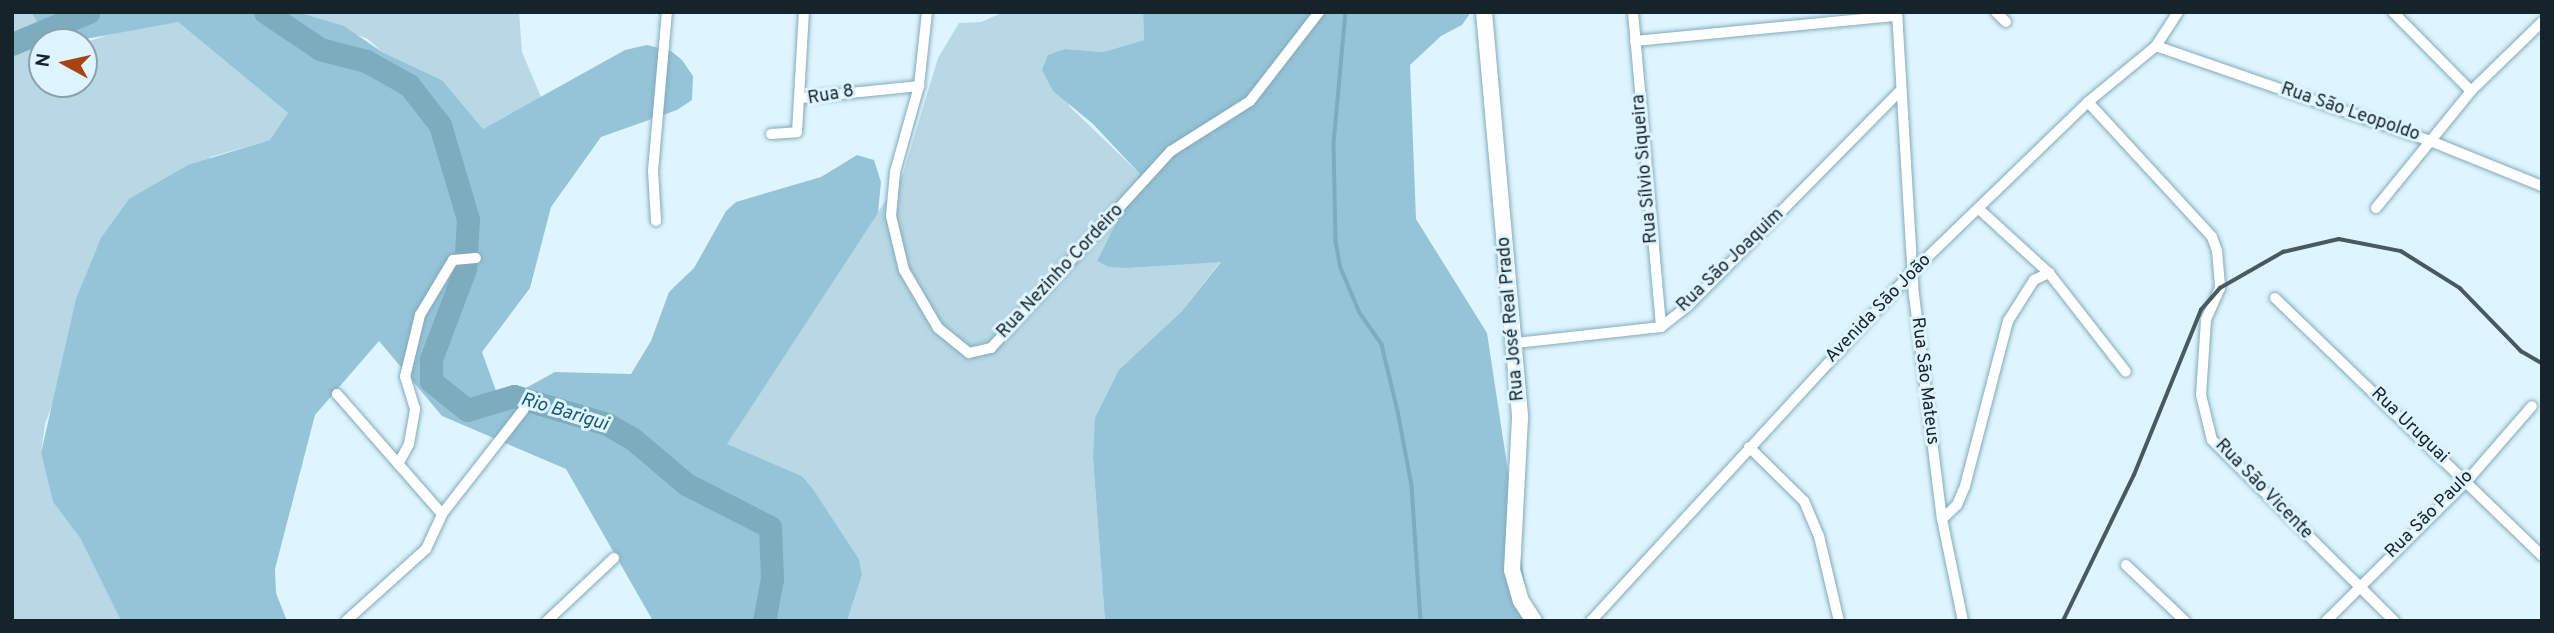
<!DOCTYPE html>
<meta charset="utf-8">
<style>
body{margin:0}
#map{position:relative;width:2554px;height:633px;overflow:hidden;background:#def5ff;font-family:Overpass,sans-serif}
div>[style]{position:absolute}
.green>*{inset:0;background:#b8d8e6}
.forest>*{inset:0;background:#95c4d8}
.stream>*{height:3.5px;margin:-1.75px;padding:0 1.75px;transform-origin:1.75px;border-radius:1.75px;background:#7dacbf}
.river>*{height:23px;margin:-11.5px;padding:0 11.5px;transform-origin:11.5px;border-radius:11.5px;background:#7dacbf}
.roads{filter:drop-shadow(0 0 2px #84aab9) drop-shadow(0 0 2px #84aab9)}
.street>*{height:10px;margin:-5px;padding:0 5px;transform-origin:5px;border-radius:5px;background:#fff}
.secondary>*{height:16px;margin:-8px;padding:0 8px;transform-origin:8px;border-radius:8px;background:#fff}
.rail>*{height:3.5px;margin:-1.75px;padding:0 1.75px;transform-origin:1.75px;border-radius:1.75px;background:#485960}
span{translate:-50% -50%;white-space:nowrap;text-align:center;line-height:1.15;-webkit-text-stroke:6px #def5ff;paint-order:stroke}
.street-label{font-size:18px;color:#15242a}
.water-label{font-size:19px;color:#19566c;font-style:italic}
.frame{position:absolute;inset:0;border:14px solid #15242a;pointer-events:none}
.north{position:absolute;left:28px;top:28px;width:70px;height:70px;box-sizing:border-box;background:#def5ff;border:2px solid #8ea1aa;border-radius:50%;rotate:278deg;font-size:19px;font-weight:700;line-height:28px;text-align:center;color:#15242a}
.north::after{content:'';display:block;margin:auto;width:24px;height:32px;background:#a84314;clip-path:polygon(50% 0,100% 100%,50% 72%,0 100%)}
</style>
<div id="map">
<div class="green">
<i style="clip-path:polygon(evenodd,12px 12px,31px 12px,43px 29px,89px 41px,133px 27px,178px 22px,288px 113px,271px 140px,210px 157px,56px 394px,45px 424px,41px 453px,53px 502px,80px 538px,121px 621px,12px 621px,12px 12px,42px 42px,84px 42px,84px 84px,42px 84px,42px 42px)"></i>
<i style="clip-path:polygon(297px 12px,519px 12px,522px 52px,541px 97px,483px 129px,442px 80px,382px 52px,368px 39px)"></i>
<i style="clip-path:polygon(1004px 12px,1143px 12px,1144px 40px,1103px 52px,1065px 49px,1069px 106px,1140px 174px,1097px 261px,1128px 268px,1221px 261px,1182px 311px,1119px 371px,1093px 458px,1105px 621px,847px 621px,862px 575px,859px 559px,813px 489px,802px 476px,726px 444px,903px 174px,938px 58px,959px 23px,981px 22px)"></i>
</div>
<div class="forest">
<i style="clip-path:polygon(31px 12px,297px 12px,344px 26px,382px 52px,442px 80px,483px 129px,625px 50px,647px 45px,671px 51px,682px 60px,693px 76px,692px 100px,677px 110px,601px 137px,551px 207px,530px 288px,482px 352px,500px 402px,555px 372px,631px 374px,651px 341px,669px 292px,694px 268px,726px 211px,736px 202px,821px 177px,857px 155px,874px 160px,881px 182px,878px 213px,727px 444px,802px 476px,813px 489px,859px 559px,862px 575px,847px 621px,653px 621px,566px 469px,442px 416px,379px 341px,315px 415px,275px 569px,276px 593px,287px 621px,121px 621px,80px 538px,53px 502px,41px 453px,76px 299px,101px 238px,129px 199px,188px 165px,270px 140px,288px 113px,178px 22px,69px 42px,42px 29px)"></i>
<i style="clip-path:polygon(1143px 12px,1471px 12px,1462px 25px,1441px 36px,1410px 65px,1416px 219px,1487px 333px,1528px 603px,1544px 621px,1105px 621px,1093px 458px,1095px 418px,1119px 370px,1182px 311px,1221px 262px,1128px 268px,1109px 267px,1097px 261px,1140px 174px,1093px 124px,1053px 91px,1042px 70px,1048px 55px,1065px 49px,1103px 52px,1144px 40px)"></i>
</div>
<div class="stream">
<i style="left:1346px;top:12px;width:133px;rotate:95.2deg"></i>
<i style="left:1334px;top:144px;width:97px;rotate:88.8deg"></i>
<i style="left:1336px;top:241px;width:27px;rotate:80deg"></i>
<i style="left:1341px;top:268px;width:49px;rotate:67.1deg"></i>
<i style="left:1360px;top:313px;width:39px;rotate:55deg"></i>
<i style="left:1382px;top:345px;width:68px;rotate:76.4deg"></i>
<i style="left:1398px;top:411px;width:76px;rotate:79.4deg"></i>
<i style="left:1412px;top:486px;width:135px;rotate:86.2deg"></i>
</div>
<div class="river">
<i style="left:265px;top:12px;width:66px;rotate:33.9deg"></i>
<i style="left:320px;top:49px;width:48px;rotate:14.6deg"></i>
<i style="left:366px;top:61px;width:49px;rotate:29.2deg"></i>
<i style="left:409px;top:85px;width:51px;rotate:52.2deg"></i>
<i style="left:440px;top:125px;width:98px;rotate:73.4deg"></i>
<i style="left:468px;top:219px;width:50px;rotate:93.4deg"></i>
<i style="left:465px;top:269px;width:96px;rotate:110.7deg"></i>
<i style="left:431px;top:359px;width:22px;rotate:90deg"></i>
<i style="left:431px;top:381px;width:46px;rotate:38.9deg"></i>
<i style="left:467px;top:410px;width:49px;rotate:-16.6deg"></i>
<i style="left:514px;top:396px;width:97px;rotate:16.8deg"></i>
<i style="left:607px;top:424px;width:30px;rotate:30deg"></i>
<i style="left:633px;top:439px;width:70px;rotate:40.3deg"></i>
<i style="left:686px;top:484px;width:94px;rotate:27.1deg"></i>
<i style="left:770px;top:527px;width:52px;rotate:87.8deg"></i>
<i style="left:772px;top:579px;width:43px;rotate:100.8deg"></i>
<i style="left:12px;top:44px;width:83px;rotate:-22.6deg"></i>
</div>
<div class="roads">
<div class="street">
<i style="left:927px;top:12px;width:74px;rotate:96.2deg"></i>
<i style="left:919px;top:86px;width:89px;rotate:105.6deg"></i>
<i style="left:895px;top:172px;width:44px;rotate:95.2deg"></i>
<i style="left:891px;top:216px;width:56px;rotate:76.5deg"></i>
<i style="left:904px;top:270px;width:67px;rotate:59.6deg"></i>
<i style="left:938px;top:328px;width:40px;rotate:39deg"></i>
<i style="left:969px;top:353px;width:23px;rotate:-13deg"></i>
<i style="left:991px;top:348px;width:267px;rotate:-47.6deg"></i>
<i style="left:1171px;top:151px;width:93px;rotate:-32.3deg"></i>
<i style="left:1250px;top:101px;width:113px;rotate:-52.2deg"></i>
<i style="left:1633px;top:12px;width:316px;rotate:84.9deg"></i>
<i style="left:1897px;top:12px;width:284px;rotate:86.6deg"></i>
<i style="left:1914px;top:295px;width:226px;rotate:82.9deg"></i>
<i style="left:1942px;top:519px;width:104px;rotate:78.4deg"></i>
<i style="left:1996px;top:12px;width:14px;rotate:45deg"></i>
<i style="left:2393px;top:12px;width:111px;rotate:45.4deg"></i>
<i style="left:1635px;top:41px;width:263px;rotate:-5.5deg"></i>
<i style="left:2156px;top:46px;width:288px;rotate:19.1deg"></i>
<i style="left:2428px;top:140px;width:123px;rotate:22deg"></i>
<i style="left:801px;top:98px;width:119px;rotate:-5.8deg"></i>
<i style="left:2088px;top:102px;width:183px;rotate:47.4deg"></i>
<i style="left:2212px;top:237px;width:15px;rotate:70deg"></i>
<i style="left:2217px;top:251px;width:37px;rotate:85deg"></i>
<i style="left:2220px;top:288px;width:35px;rotate:114deg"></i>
<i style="left:2206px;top:320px;width:75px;rotate:93.8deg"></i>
<i style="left:2201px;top:395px;width:46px;rotate:76.3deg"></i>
<i style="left:2212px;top:440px;width:257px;rotate:44.8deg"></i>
<i style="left:771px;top:134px;width:26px;rotate:-4deg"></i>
<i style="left:797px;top:132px;width:120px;rotate:-86.7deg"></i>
<i style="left:2376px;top:208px;width:151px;rotate:-50.9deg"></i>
<i style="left:2471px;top:91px;width:99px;rotate:-44.2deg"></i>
<i style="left:1980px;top:210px;width:93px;rotate:42.4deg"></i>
<i style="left:2049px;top:273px;width:125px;rotate:52.1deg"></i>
<i style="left:656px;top:221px;width:50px;rotate:-93.4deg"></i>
<i style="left:653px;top:171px;width:160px;rotate:-85deg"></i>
<i style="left:2275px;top:298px;width:371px;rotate:44deg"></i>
<i style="left:1516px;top:343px;width:146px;rotate:-6.3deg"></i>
<i style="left:1661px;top:327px;width:33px;rotate:-38deg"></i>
<i style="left:1687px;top:307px;width:305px;rotate:-45.4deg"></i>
<i style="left:337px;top:394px;width:159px;rotate:48.8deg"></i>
<i style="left:1749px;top:447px;width:77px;rotate:44.5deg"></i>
<i style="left:1804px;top:501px;width:38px;rotate:67deg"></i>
<i style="left:1819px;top:536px;width:87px;rotate:76.8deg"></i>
<i style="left:398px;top:464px;width:23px;rotate:-61deg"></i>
<i style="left:409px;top:444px;width:36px;rotate:-80deg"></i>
<i style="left:415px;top:409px;width:34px;rotate:-107deg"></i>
<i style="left:405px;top:377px;width:64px;rotate:-76.4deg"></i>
<i style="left:420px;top:315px;width:64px;rotate:-59deg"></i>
<i style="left:453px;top:260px;width:23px;rotate:-5deg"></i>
<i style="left:1942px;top:519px;width:21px;rotate:-43deg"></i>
<i style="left:1957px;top:505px;width:21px;rotate:-67deg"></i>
<i style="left:1965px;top:486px;width:171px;rotate:-75.4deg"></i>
<i style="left:2008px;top:321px;width:49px;rotate:-57.6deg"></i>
<i style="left:2034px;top:280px;width:17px;rotate:-25deg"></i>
<i style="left:2126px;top:565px;width:81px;rotate:43.5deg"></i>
<i style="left:346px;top:621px;width:108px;rotate:-42deg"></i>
<i style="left:426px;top:549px;width:38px;rotate:-65deg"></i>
<i style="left:442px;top:514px;width:133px;rotate:-52deg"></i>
<i style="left:547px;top:621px;width:92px;rotate:-43.2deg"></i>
<i style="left:1591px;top:621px;width:476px;rotate:-47.4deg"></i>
<i style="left:1913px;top:271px;width:243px;rotate:-44deg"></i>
<i style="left:2088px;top:102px;width:88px;rotate:-39.5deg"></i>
<i style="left:2156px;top:46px;width:40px;rotate:-57.1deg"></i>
<i style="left:2326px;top:621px;width:199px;rotate:-44.8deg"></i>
<i style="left:2467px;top:481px;width:99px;rotate:-49.1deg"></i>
</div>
<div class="secondary">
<i style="left:1484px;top:12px;width:408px;rotate:84.9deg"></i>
<i style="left:1520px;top:418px;width:152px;rotate:93deg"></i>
<i style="left:1512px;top:570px;width:32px;rotate:74deg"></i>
<i style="left:1521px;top:601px;width:24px;rotate:57deg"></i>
</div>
</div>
<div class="rail">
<i style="left:2063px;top:621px;width:162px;rotate:-64.1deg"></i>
<i style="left:2134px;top:475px;width:178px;rotate:-67.9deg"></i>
<i style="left:2201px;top:310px;width:29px;rotate:-49deg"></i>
<i style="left:2220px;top:288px;width:73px;rotate:-29.7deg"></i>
<i style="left:2283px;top:252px;width:57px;rotate:-13.1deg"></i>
<i style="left:2339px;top:239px;width:63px;rotate:11deg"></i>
<i style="left:2401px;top:251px;width:70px;rotate:32.1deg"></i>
<i style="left:2460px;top:288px;width:88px;rotate:45.9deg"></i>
<i style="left:2521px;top:351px;width:24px;rotate:30deg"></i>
</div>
<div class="street-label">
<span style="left:831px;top:96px;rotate:-10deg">Rua 8</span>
<span style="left:2350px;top:113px;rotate:19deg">Rua São Leopoldo</span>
<span style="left:1646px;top:169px;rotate:-95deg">Rua Sílvio Siqueira</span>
<span style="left:1731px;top:261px;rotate:-44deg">Rua São Joaquim</span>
<span style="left:1061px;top:272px;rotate:-47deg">Rua Nezinho Cordeiro</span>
<span style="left:1879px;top:309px;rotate:-46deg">Avenida São João</span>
<span style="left:1512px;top:319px;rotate:-95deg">Rua José Real Prado</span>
<span style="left:1924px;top:381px;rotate:83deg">Rua São Mateus</span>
<span style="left:2409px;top:426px;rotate:44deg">Rua Uruguai</span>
<span style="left:2263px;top:490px;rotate:46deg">Rua São Vicente</span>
<span style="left:2430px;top:515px;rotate:-45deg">Rua São Paulo</span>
</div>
<div class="water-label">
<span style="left:564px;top:413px;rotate:17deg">Rio Barigui</span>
</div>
<div class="frame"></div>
<div class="north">N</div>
</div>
